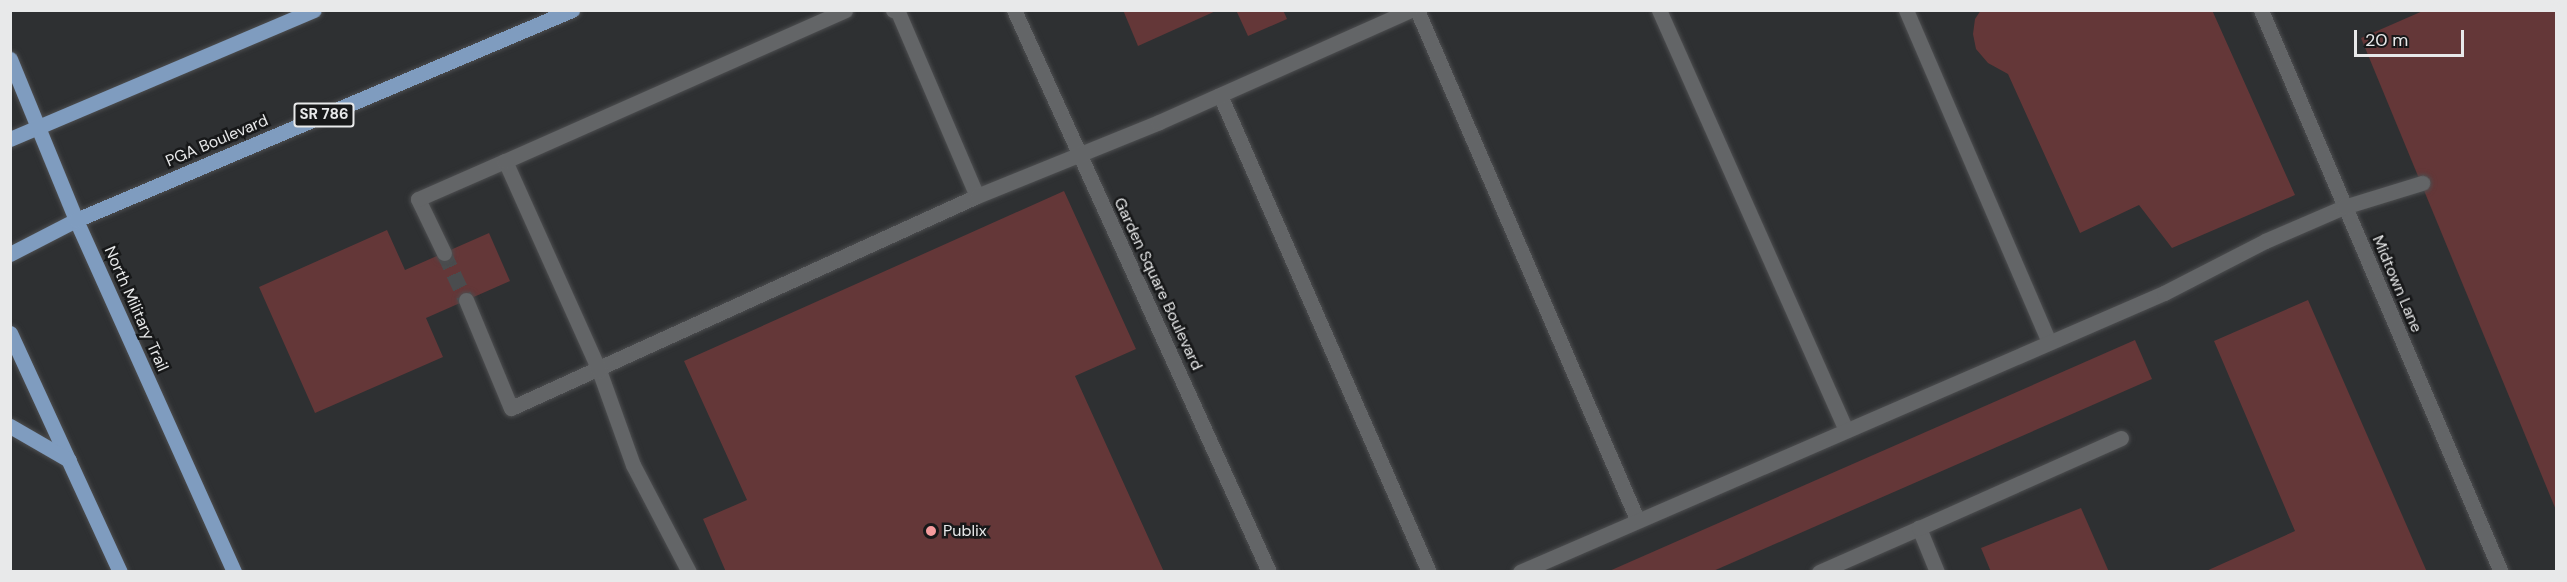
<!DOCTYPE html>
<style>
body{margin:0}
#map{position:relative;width:2567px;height:582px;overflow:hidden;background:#2e3032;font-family:"DM Sans",sans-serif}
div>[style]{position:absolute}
.building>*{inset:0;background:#643738}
.minor-tunnel>*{height:15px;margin-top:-7.5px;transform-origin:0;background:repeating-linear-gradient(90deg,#4a4c4e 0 15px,transparent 0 23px)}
.roads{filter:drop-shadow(0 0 2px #4d4e50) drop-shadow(0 0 2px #4d4e50)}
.minor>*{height:15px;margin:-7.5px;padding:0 7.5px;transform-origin:7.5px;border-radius:7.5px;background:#636567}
.major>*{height:15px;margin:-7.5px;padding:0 7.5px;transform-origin:7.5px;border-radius:7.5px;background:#7f9cbf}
.dots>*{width:16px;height:16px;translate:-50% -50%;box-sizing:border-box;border:3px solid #171819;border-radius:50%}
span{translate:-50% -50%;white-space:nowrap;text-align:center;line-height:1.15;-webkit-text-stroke:5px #171819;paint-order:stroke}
.shield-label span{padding:2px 4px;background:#171819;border:2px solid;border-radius:4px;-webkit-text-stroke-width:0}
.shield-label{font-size:15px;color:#e8e9ea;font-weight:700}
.street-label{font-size:16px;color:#e8e9ea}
.poi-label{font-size:16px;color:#e8e9ea}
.left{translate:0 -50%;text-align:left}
.frame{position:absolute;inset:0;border:12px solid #e8e9ea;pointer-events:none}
.scale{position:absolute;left:2354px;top:30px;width:110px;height:27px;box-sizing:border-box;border:3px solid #e8e9ea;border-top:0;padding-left:8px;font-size:18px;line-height:21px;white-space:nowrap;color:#e8e9ea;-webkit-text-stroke:4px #171819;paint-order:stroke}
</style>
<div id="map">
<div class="building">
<i style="clip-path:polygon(1123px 10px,1218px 10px,1138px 46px)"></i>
<i style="clip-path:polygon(1236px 10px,1283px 10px,1287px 19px,1248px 36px)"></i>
<i style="clip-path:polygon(1981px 10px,2212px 10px,2295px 195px,2172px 248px,2139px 205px,2080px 233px,2008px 74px,1988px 63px,1976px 49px,1973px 34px,1975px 19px)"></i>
<i style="clip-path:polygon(2425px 10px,2556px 10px,2556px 510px,2361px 38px)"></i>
<i style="clip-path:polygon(1064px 191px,1136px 349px,1075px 376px,1164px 572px,726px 572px,703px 519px,747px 500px,684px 361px)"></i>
<i style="clip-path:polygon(387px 230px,405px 270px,489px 233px,510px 281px,426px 318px,443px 357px,315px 413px,259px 287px)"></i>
<i style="clip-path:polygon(2308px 300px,2427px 572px,2204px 572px,2295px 531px,2214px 341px)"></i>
<i style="clip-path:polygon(2135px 340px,2152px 379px,1711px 572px,1607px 572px)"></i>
<i style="clip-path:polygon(2081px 508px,2109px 572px,1991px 572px,1981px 548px)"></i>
</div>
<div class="minor-tunnel">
<i style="left:444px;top:253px;width:52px;rotate:64.9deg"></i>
</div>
<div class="roads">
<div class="minor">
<i style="left:893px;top:10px;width:5px;rotate:22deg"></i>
<i style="left:898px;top:12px;width:200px;rotate:66.8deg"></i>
<i style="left:1014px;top:10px;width:617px;rotate:65.59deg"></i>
<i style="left:1417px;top:10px;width:555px;rotate:66.63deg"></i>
<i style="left:1659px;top:10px;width:460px;rotate:66deg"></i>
<i style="left:1906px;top:10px;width:361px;rotate:66.7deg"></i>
<i style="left:2261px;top:10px;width:611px;rotate:66.88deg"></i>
<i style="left:1220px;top:95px;width:521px;rotate:66.34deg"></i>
<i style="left:444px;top:253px;width:60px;rotate:-115.7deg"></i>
<i style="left:418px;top:199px;width:95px;rotate:-23.6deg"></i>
<i style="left:466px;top:300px;width:117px;rotate:67.4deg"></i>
<i style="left:511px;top:408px;width:512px;rotate:-24.46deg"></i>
<i style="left:977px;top:196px;width:196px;rotate:-22.1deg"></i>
<i style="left:1159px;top:122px;width:275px;rotate:-24deg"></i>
<i style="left:689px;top:572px;width:121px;rotate:-117.6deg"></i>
<i style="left:633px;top:465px;width:101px;rotate:-109.7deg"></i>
<i style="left:599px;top:370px;width:229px;rotate:-114.2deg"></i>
<i style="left:505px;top:161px;width:372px;rotate:-23.9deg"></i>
<i style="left:1520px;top:572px;width:702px;rotate:-23.42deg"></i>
<i style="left:2164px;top:293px;width:114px;rotate:-27.2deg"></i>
<i style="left:2265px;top:241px;width:86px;rotate:-23.3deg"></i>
<i style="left:2344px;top:207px;width:82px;rotate:-17.1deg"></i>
<i style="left:1819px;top:572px;width:109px;rotate:-23.7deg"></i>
<i style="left:1937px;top:572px;width:48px;rotate:-112.2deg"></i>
<i style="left:1919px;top:528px;width:221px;rotate:-24deg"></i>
</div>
<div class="major">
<i style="left:10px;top:59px;width:174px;rotate:67.7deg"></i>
<i style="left:76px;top:220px;width:386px;rotate:65.8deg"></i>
<i style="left:10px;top:139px;width:330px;rotate:-23deg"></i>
<i style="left:10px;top:254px;width:74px;rotate:-27.3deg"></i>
<i style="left:76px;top:220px;width:539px;rotate:-22.95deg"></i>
<i style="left:10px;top:333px;width:263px;rotate:65.3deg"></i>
<i style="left:10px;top:426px;width:68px;rotate:30deg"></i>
</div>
</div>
<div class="dots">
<i style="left:931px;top:531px;background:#f59b9d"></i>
</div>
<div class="shield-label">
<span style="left:324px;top:115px">SR 786</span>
</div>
<div class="street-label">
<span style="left:217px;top:141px;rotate:-23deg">PGA Boulevard</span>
<span style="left:1158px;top:284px;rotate:65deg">Garden Square Boulevard</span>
<span style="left:2397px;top:284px;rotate:67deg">Midtown Lane</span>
<span style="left:136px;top:309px;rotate:66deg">North Military Trail</span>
</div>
<div class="poi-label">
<span class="left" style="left:943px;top:531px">Publix</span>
</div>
<div class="frame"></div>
<div class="scale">20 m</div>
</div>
